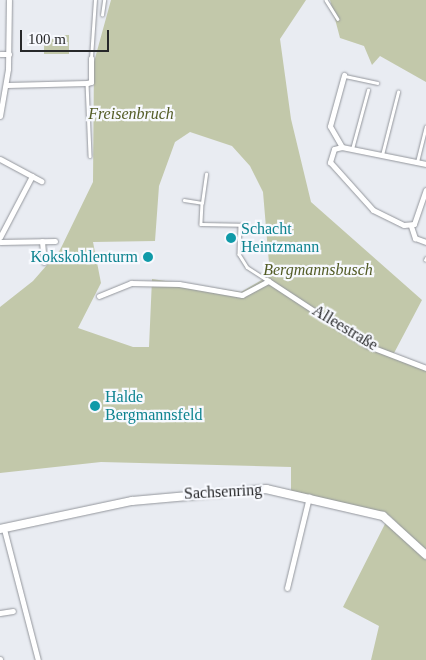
<!DOCTYPE html>
<meta charset="utf-8">
<style>
body{margin:0}
#map{position:relative;width:426px;height:660px;overflow:hidden;background:#e9ecf2;font-family:"Times New Roman",serif}
div>[style]{position:absolute}
.green>*{inset:0;background:#c2c8aa}
.roads{filter:drop-shadow(0 0 1px #93969c) drop-shadow(0 0 1px #93969c)}
.lane>*{height:2.5px;margin:-1.25px;padding:0 1.25px;transform-origin:1.25px;border-radius:1.25px;background:#fff}
.street>*{height:5px;margin:-2.5px;padding:0 2.5px;transform-origin:2.5px;border-radius:2.5px;background:#fff}
.secondary>*{height:8px;margin:-4px;padding:0 4px;transform-origin:4px;border-radius:4px;background:#fff}
.dots>*{width:14px;height:14px;translate:-50% -50%;box-sizing:border-box;border:2px solid #f7f9fe;border-radius:50%}
span{translate:-50% -50%;white-space:nowrap;text-align:center;line-height:1.15;-webkit-text-stroke:4.5px #f7f9fe;paint-order:stroke}
.park-label{font-size:16px;color:#535c26;font-style:italic}
.culture-label{font-size:16px;color:#0d838f}
.left{translate:0 -50%;text-align:left}
.right{translate:-100% -50%;text-align:right}
.street-label{font-size:16px;color:#27282a}
.scale{position:absolute;left:20px;top:30px;width:89px;height:22px;box-sizing:border-box;border:2px solid #27282a;border-top:0;padding-left:6px;font-size:15px;line-height:18px;white-space:nowrap;color:#27282a;-webkit-text-stroke:4px #f7f9fe;paint-order:stroke}
</style>
<div id="map">
<div class="green">
<i style="clip-path:polygon(evenodd,111px 0,306px 0,280px 39px,291px 119px,311px 202px,422px 300px,393px 355px,426px 370px,426px 660px,371px 660px,379px 626px,343px 607px,388px 518px,398px 524px,390px 516px,291px 491px,291px 467px,101px 462px,0 473px,0 307px,33px 281px,60px 250px,93px 182px,94px 62px,111px 0,190px 132px,232px 146px,250px 166px,263px 192px,270px 275px,241px 292px,152px 279px,149px 347px,133px 347px,78px 328px,101px 283px,93px 242px,155px 241px,159px 186px,175px 142px,190px 132px)"></i>
<i style="clip-path:polygon(330px 0,426px 0,426px 82px,380px 56px,372px 65px,364px 46px,340px 38px)"></i>
<i style="clip-path:polygon(59px 35px,69px 35px,69px 54px,44px 54px,44px 38px,59px 39px)"></i>
</div>
<div class="roads">
<div class="lane">
<i style="left:326px;top:0;width:22px;rotate:58deg"></i>
<i style="left:102px;top:15px;width:15px;rotate:-82deg"></i>
<i style="left:91px;top:58px;width:58px;rotate:-86.1deg"></i>
<i style="left:345px;top:76px;width:33px;rotate:12deg"></i>
<i style="left:87px;top:83px;width:73px;rotate:87.6deg"></i>
<i style="left:352px;top:149px;width:61px;rotate:-74.8deg"></i>
<i style="left:382px;top:155px;width:65px;rotate:-75.7deg"></i>
<i style="left:417px;top:162px;width:36px;rotate:-76deg"></i>
<i style="left:184px;top:200px;width:18px;rotate:9deg"></i>
<i style="left:202px;top:203px;width:21px;rotate:93deg"></i>
<i style="left:201px;top:224px;width:39px;rotate:1deg"></i>
<i style="left:240px;top:225px;width:29px;rotate:92deg"></i>
<i style="left:239px;top:254px;width:15px;rotate:58deg"></i>
<i style="left:247px;top:267px;width:24px;rotate:33deg"></i>
<i style="left:202px;top:203px;width:29px;rotate:-82deg"></i>
<i style="left:425px;top:260px;width:2px;rotate:-63deg"></i>
</div>
<div class="street">
<i style="left:0;top:54px;width:9px"></i>
<i style="left:7px;top:85px;width:80px;rotate:-1.4deg"></i>
<i style="left:87px;top:83px;width:4px;rotate:-14deg"></i>
<i style="left:91px;top:82px;width:24px;rotate:-90deg"></i>
<i style="left:0;top:116px;width:48px;rotate:-80.3deg"></i>
<i style="left:8px;top:69px;width:69px;rotate:-89.2deg"></i>
<i style="left:342px;top:147px;width:24px;rotate:-120deg"></i>
<i style="left:330px;top:126px;width:53px;rotate:-74.6deg"></i>
<i style="left:0;top:159px;width:47px;rotate:28.2deg"></i>
<i style="left:426px;top:164px;width:86px;rotate:-168.6deg"></i>
<i style="left:342px;top:147px;width:8px;rotate:166deg"></i>
<i style="left:334px;top:149px;width:14px;rotate:107deg"></i>
<i style="left:330px;top:162px;width:64px;rotate:48.1deg"></i>
<i style="left:373px;top:210px;width:34px;rotate:26deg"></i>
<i style="left:404px;top:225px;width:10px;rotate:-6deg"></i>
<i style="left:414px;top:224px;width:36px;rotate:-71deg"></i>
<i style="left:411px;top:226px;width:13px;rotate:72deg"></i>
<i style="left:415px;top:238px;width:12px;rotate:20deg"></i>
<i style="left:0;top:237px;width:69px;rotate:-62.3deg"></i>
<i style="left:42px;top:241px;width:21px;rotate:85deg"></i>
<i style="left:0;top:242px;width:55px;rotate:-1deg"></i>
<i style="left:267px;top:280px;width:118px;rotate:33.3deg"></i>
<i style="left:366px;top:345px;width:64px;rotate:21deg"></i>
<i style="left:99px;top:296px;width:35px;rotate:-22deg"></i>
<i style="left:131px;top:283px;width:48px;rotate:1.2deg"></i>
<i style="left:179px;top:284px;width:64px;rotate:9.9deg"></i>
<i style="left:242px;top:295px;width:30px;rotate:-28deg"></i>
<i style="left:4px;top:529px;width:135px;rotate:75.5deg"></i>
<i style="left:287px;top:588px;width:94px;rotate:-76.4deg"></i>
<i style="left:0;top:613px;width:13px;rotate:-9deg"></i>
<i style="left:0;top:659px;width:1px;rotate:90deg"></i>
</div>
<div class="secondary">
<i style="left:0;top:529px;width:135px;rotate:-12deg"></i>
<i style="left:132px;top:501px;width:135px;rotate:-5.1deg"></i>
<i style="left:266px;top:489px;width:120px;rotate:13deg"></i>
<i style="left:383px;top:516px;width:58px;rotate:42.2deg"></i>
</div>
</div>
<div class="dots">
<i style="left:231px;top:238px;background:#0f9aa8"></i>
<i style="left:148px;top:257px;background:#0f9aa8"></i>
<i style="left:95px;top:406px;background:#0f9aa8"></i>
</div>
<div class="park-label">
<span style="left:131px;top:114px">Freisenbruch</span>
<span style="left:318px;top:270px">Bergmannsbusch</span>
</div>
<div class="culture-label">
<span class="left" style="left:241px;top:238px">Schacht<br>Heintzmann</span>
<span class="right" style="left:138px;top:257px">Kokskohlenturm</span>
<span class="left" style="left:105px;top:406px">Halde<br>Bergmannsfeld</span>
</div>
<div class="street-label">
<span style="left:345px;top:328px;rotate:31deg">Alleestraße</span>
<span style="left:223px;top:492px;rotate:-3deg">Sachsenring</span>
</div>
<div class="scale">100 m</div>
</div>
